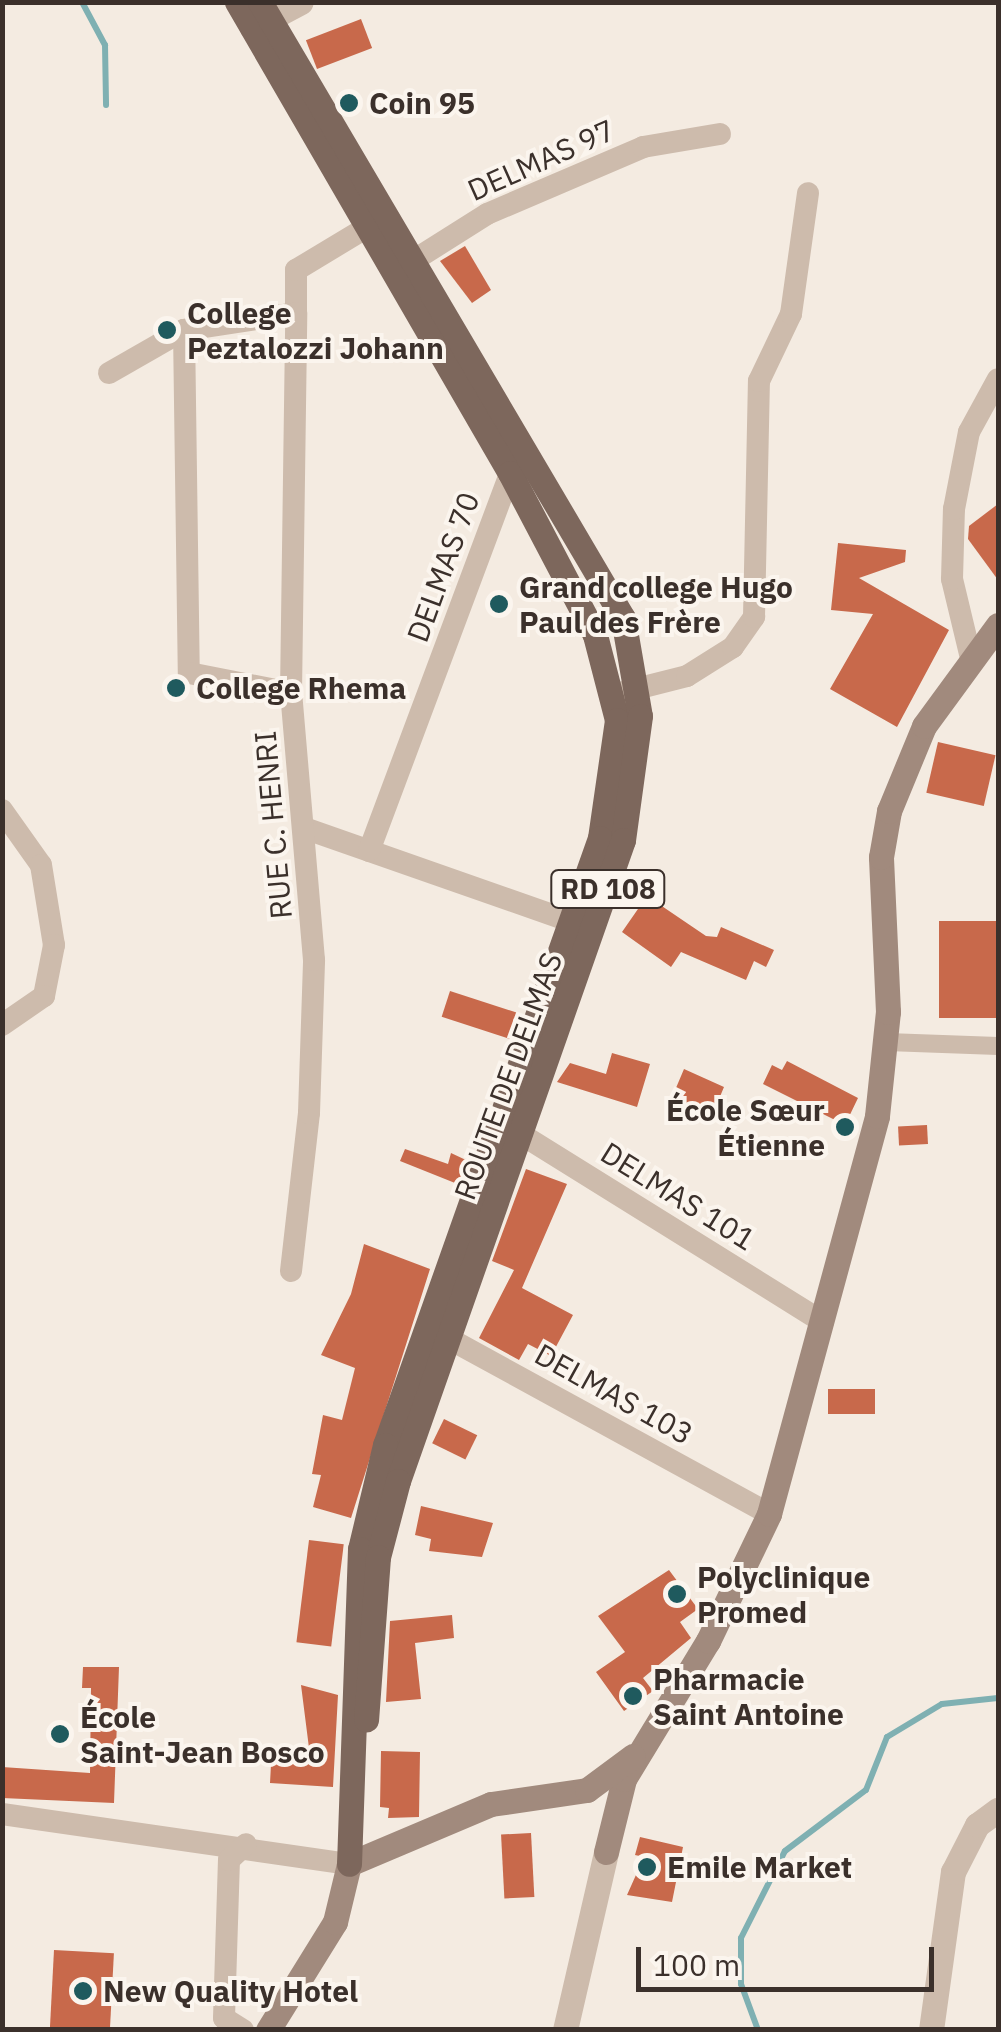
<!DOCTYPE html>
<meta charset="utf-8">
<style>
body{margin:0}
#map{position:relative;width:1001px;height:2032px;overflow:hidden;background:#f4ebe1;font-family:"IBM Plex Sans",sans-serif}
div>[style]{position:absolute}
.stream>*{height:6px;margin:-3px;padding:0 3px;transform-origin:3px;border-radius:3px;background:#7fb0b2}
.building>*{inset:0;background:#c8694b;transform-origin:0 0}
.pedestrian>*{height:18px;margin:-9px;padding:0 9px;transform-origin:9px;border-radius:9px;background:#cdbbac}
.minor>*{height:22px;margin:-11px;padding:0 11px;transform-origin:11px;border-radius:11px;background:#cdbbac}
.tertiary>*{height:25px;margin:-12.5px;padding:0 12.5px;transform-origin:12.5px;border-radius:12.5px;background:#cdbbac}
.secondary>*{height:25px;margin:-12.5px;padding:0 12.5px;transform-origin:12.5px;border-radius:12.5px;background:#a18a7d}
.primary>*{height:25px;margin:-12.5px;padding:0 12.5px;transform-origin:12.5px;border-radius:12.5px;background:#7d675c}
.dots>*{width:28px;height:28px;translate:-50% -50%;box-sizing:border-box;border:5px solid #fbf5ee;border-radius:50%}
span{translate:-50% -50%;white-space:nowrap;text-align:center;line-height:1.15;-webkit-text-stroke:8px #fbf5ee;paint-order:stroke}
.shield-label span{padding:2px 8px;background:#fbf5ee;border:2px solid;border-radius:8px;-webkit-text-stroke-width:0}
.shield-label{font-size:28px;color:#3b302b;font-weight:700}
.poi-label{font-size:30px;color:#3b302b;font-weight:700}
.left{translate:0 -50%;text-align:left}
.right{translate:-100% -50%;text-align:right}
.street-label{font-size:30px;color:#3b302b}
.frame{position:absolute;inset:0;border:5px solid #3b302b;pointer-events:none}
.scale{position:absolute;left:636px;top:1947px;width:298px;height:45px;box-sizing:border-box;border:5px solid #3b302b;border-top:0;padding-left:12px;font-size:30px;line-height:35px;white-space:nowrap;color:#3b302b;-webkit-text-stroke:8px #fbf5ee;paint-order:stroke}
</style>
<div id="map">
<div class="stream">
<i style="left:82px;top:2px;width:49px;rotate:61.9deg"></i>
<i style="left:105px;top:45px;width:60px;rotate:89deg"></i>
<i style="left:758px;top:2030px;width:49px;rotate:-110.3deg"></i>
<i style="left:741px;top:1984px;width:46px;rotate:-90deg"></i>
<i style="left:741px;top:1938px;width:97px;rotate:-63.2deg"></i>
<i style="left:785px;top:1851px;width:101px;rotate:-37deg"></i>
<i style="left:866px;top:1790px;width:57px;rotate:-68.4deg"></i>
<i style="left:887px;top:1737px;width:64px;rotate:-31deg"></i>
<i style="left:942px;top:1704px;width:56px;rotate:-6.1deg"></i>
</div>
<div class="building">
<i style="left:361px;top:19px;width:31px;height:59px;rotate:69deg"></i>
<i style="clip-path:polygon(465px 246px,491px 290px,472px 303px,440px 261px)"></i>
<i style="clip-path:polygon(998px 504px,998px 580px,968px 539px,969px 526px)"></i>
<i style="clip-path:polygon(838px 543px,906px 550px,905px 562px,859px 578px,949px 630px,897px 727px,830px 689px,873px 614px,831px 610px)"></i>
<i style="left:938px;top:742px;width:59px;height:52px;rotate:13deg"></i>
<i style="clip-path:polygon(647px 896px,706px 936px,717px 937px,721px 927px,774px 950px,766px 967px,754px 961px,746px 980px,681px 952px,671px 967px,622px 932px)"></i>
<i style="left:998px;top:921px;width:97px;height:59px;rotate:90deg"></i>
<i style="left:450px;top:991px;width:74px;height:27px;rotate:18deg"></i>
<i style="clip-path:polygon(612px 1053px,650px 1064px,637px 1107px,557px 1082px,570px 1063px,606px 1074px)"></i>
<i style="clip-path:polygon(787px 1061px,858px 1098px,845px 1125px,763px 1084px,772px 1065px,782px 1070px)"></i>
<i style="clip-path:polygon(684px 1069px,724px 1087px,709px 1123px,682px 1110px,686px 1101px,673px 1095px)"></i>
<i style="left:927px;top:1125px;width:19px;height:29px;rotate:87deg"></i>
<i style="clip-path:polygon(405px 1149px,448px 1164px,451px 1153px,468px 1161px,460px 1185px,400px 1161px)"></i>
<i style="clip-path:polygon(526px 1169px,567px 1184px,522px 1288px,573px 1315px,551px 1356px,528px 1344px,519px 1360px,479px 1338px,514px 1270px,492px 1261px)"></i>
<i style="clip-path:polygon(364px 1244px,430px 1269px,351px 1518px,313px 1507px,321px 1475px,312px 1474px,323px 1415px,342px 1420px,355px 1368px,321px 1355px,351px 1294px)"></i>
<i style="left:828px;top:1389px;width:47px;height:25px"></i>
<i style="left:444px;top:1419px;width:37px;height:27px;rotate:26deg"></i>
<i style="clip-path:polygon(421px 1506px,493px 1523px,482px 1557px,429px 1551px,431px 1539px,415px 1535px)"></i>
<i style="left:309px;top:1540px;width:35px;height:103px;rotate:7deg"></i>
<i style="clip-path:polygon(669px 1570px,698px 1609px,680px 1622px,691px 1638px,643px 1678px,653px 1691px,624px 1711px,596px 1672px,625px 1652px,598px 1616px)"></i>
<i style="clip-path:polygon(452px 1615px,454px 1638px,415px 1643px,421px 1699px,386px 1702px,390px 1621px)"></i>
<i style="clip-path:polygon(83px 1667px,119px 1667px,114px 1803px,2px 1798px,2px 1767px,90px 1773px,91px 1688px,82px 1688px)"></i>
<i style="clip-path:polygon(301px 1685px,338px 1695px,333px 1787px,270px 1783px,272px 1746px,309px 1748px)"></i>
<i style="clip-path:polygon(381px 1751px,420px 1752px,419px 1817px,388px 1818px,389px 1808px,380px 1807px)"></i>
<i style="left:531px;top:1833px;width:64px;height:30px;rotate:87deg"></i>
<i style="clip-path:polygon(640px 1837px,683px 1847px,672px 1902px,627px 1895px,644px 1857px,635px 1855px)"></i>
<i style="left:54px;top:1950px;width:60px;height:80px;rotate:3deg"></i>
</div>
<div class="pedestrian">
<i style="left:887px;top:1042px;width:111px;rotate:2.1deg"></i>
</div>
<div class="minor">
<i style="left:400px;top:269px;width:103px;rotate:-32.3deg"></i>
<i style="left:487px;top:214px;width:170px;rotate:-23.2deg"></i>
<i style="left:643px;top:147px;width:78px;rotate:-9.6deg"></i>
<i style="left:184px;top:330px;width:343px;rotate:89.2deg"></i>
<i style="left:189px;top:673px;width:104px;rotate:11.1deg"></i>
<i style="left:109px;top:373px;width:86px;rotate:-29.8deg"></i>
<i style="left:184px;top:330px;width:113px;rotate:-8.6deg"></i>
<i style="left:296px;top:313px;width:43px;rotate:-90deg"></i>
<i style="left:296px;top:270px;width:85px;rotate:-31.1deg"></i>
<i style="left:970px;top:654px;width:77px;rotate:-103.5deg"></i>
<i style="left:952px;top:579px;width:70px;rotate:-88.4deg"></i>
<i style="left:954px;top:509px;width:78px;rotate:-79deg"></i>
<i style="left:969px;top:432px;width:60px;rotate:-61.3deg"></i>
<i style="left:612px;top:695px;width:77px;rotate:-14.2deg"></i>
<i style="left:687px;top:676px;width:54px;rotate:-32.2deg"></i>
<i style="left:733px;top:647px;width:37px;rotate:-55deg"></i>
<i style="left:754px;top:617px;width:236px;rotate:-88.8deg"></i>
<i style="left:759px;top:381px;width:74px;rotate:-64.5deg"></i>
<i style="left:791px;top:314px;width:122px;rotate:-82deg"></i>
<i style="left:2px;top:810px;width:67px;rotate:54.7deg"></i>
<i style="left:41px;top:865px;width:81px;rotate:80.8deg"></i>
<i style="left:54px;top:945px;width:52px;rotate:101.1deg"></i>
<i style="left:44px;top:996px;width:51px;rotate:145.4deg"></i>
<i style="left:304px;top:828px;width:284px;rotate:19.3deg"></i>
<i style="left:369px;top:851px;width:403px;rotate:-69.5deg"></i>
<i style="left:508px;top:1126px;width:371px;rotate:31.9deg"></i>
<i style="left:291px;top:1271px;width:159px;rotate:-83.5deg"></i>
<i style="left:309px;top:1113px;width:153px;rotate:-88.1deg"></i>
<i style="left:314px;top:960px;width:268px;rotate:-94.9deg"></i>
<i style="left:291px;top:693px;width:380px;rotate:-89.2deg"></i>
<i style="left:435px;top:1331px;width:381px;rotate:28.7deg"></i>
<i style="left:2px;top:1814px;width:351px;rotate:8.2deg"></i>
<i style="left:243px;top:2030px;width:22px;rotate:-148deg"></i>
<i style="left:224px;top:2018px;width:158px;rotate:-88.2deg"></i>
<i style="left:229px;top:1860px;width:23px;rotate:-43deg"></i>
</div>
<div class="tertiary">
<i style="left:252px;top:28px;width:55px;rotate:-28deg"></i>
<i style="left:565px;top:2030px;width:183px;rotate:-77deg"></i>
<i style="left:931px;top:2030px;width:160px;rotate:-82.1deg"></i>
<i style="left:953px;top:1872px;width:53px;rotate:-62.9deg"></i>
<i style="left:977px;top:1825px;width:26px;rotate:-36deg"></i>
</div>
<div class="secondary">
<i style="left:606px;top:1852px;width:75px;rotate:-76.1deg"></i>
<i style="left:624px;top:1779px;width:162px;rotate:-58.7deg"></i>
<i style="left:708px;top:1641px;width:141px;rotate:-64.3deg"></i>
<i style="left:769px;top:1514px;width:412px;rotate:-74.8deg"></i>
<i style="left:877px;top:1116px;width:105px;rotate:-84deg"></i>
<i style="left:888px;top:1012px;width:155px;rotate:-92.6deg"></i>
<i style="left:881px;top:857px;width:47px;rotate:-80.1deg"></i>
<i style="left:889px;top:811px;width:92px;rotate:-67.6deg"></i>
<i style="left:924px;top:726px;width:125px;rotate:-53.8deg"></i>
<i style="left:268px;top:2030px;width:127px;rotate:-58.2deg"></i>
<i style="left:335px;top:1922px;width:60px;rotate:-76.4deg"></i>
<i style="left:349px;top:1864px;width:154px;rotate:-22.9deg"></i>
<i style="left:491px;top:1804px;width:97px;rotate:-8.3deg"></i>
<i style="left:587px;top:1790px;width:57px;rotate:-36.5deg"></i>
</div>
<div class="primary">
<i style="left:237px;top:2px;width:544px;rotate:59.9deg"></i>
<i style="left:510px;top:473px;width:183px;rotate:62.3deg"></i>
<i style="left:595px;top:635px;width:88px;rotate:75.5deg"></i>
<i style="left:617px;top:720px;width:119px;rotate:98.2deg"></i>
<i style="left:600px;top:838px;width:644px;rotate:109.5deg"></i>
<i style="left:385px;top:1445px;width:107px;rotate:103.5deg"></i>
<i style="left:360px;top:1549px;width:315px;rotate:92deg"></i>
<i style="left:260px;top:2px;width:715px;rotate:59.49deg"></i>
<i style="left:623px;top:618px;width:99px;rotate:80.2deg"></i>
<i style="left:640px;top:716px;width:125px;rotate:97.8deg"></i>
<i style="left:623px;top:840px;width:679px;rotate:109.34deg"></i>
<i style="left:398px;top:1481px;width:79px;rotate:104.7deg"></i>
<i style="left:378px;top:1557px;width:163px;rotate:94.2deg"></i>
</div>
<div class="dots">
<i style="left:349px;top:103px;background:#1f5a5e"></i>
<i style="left:167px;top:330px;background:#1f5a5e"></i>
<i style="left:499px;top:604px;background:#1f5a5e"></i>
<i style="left:176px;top:688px;background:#1f5a5e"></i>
<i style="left:845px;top:1127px;background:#1f5a5e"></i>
<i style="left:677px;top:1594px;background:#1f5a5e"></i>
<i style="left:633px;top:1696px;background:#1f5a5e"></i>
<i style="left:60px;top:1734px;background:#1f5a5e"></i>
<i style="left:647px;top:1867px;background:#1f5a5e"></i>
<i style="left:83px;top:1991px;background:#1f5a5e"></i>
</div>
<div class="shield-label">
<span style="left:608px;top:889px">RD 108</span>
</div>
<div class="poi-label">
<span class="left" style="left:369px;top:103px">Coin 95</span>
<span class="left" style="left:187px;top:330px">College<br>Peztalozzi Johann</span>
<span class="left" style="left:519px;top:604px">Grand college Hugo<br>Paul des Frère</span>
<span class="left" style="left:196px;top:688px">College Rhema</span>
<span class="right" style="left:825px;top:1127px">École Sœur<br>Étienne</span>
<span class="left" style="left:697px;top:1594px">Polyclinique<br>Promed</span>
<span class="left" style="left:653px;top:1696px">Pharmacie<br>Saint Antoine</span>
<span class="left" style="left:80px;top:1734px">École<br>Saint-Jean Bosco</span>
<span class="left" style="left:667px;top:1867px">Emile Market</span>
<span class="left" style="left:103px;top:1991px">New Quality Hotel</span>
</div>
<div class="street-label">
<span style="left:541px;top:160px;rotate:-24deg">DELMAS 97</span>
<span style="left:443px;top:567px;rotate:-70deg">DELMAS 70</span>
<span style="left:273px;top:825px;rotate:-95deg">RUE C. HENRI</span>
<span style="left:508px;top:1076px;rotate:-70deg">ROUTE DE DELMAS</span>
<span style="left:678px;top:1196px;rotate:32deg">DELMAS 101</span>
<span style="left:614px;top:1394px;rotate:29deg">DELMAS 103</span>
</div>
<div class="frame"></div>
<div class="scale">100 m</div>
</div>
